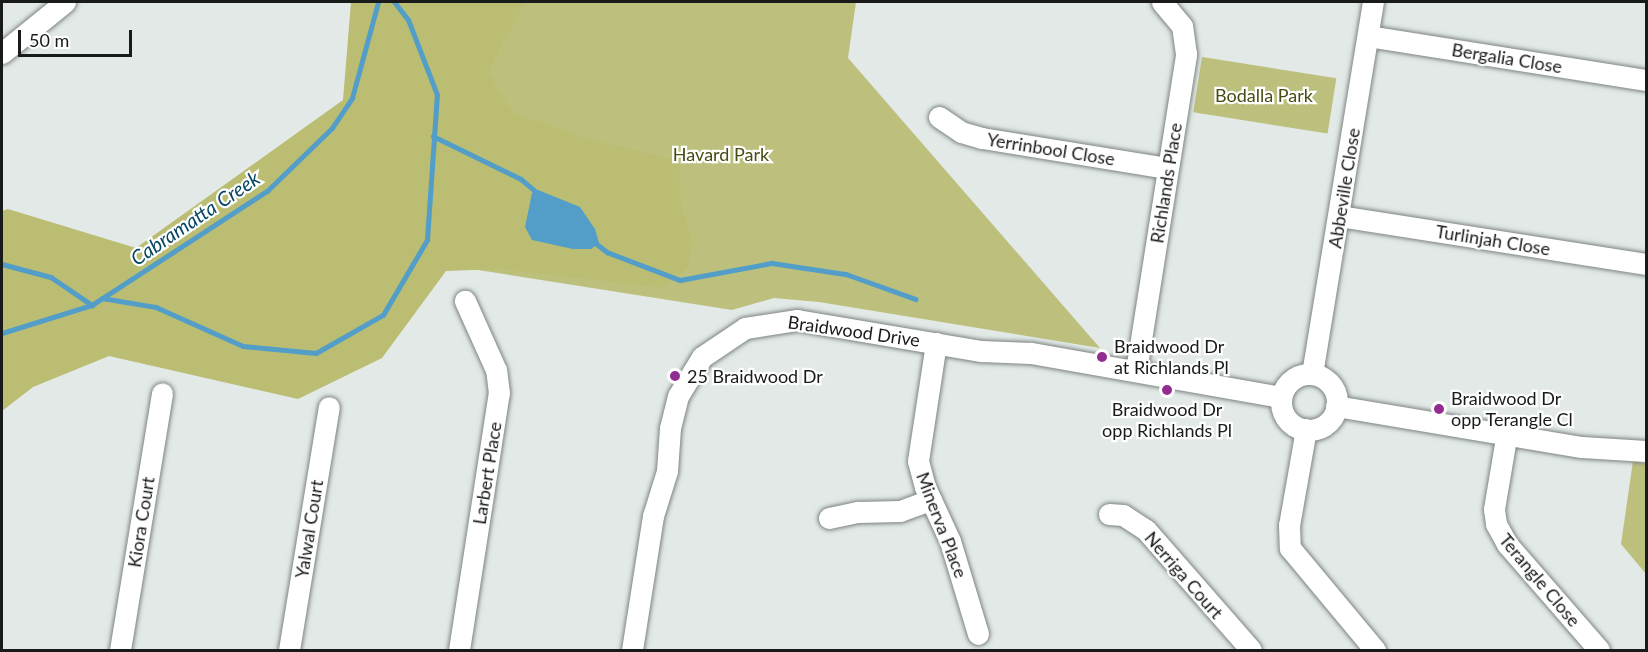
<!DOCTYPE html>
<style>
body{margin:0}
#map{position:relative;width:1648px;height:652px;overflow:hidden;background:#e2e9e7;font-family:Lato,sans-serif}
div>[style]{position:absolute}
.green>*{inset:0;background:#bcc07c;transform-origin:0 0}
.forest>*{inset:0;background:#babd72}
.water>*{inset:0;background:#529ec9}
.stream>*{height:4.5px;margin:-2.25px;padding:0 2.25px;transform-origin:2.25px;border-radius:2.25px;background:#529ec9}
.roads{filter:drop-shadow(0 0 2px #7d8481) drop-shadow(0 0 2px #7d8481)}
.minor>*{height:21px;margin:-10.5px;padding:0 10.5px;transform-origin:10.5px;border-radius:10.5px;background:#fff}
.minor>.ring{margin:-10.5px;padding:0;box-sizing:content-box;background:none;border:21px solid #fff;border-radius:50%}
.dots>*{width:16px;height:16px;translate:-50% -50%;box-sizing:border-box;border:3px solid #fff;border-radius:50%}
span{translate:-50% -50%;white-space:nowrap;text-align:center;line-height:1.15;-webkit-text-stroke:4.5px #fff;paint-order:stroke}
.street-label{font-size:18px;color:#181b1a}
.park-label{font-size:18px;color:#4a4b12}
.poi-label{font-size:18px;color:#181b1a}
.left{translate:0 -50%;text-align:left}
.water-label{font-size:20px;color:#054664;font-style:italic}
.frame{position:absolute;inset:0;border:3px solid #181b1a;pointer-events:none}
.scale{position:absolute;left:18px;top:30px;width:114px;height:27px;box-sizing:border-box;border:3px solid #181b1a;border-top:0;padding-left:8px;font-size:18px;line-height:21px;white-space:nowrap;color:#181b1a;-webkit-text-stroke:4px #fff;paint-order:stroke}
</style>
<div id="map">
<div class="green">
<i style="clip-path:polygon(389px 2px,856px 2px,848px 58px,1100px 348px,819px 302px,774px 298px,732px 310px,440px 264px,298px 392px,145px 364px,75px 321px,370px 98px)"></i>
<i style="left:1202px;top:57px;width:136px;height:56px;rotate:9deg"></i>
<i style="clip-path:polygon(1633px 461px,1646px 464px,1646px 574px,1621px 544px)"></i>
</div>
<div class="forest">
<i style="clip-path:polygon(351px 2px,525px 2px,488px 72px,512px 112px,585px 138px,679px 161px,681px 206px,692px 240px,688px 268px,662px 288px,501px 269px,446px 271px,382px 358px,298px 399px,109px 356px,33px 387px,2px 411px,2px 211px,8px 209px,136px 248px,343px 100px)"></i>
</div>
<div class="water">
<i style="clip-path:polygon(538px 190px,580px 207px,595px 229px,599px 243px,591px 249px,573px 249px,532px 240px,525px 227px,532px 193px)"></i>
</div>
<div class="stream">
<i style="left:433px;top:136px;width:98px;rotate:26deg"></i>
<i style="left:521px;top:179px;width:23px;rotate:40deg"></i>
<i style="left:593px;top:241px;width:18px;rotate:38deg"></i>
<i style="left:607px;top:252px;width:78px;rotate:21deg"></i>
<i style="left:680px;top:280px;width:94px;rotate:-10.5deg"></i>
<i style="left:772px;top:263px;width:75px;rotate:8.5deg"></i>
<i style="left:846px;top:274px;width:74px;rotate:19.7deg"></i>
<i style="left:2px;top:264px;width:51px;rotate:14.9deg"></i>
<i style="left:51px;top:277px;width:50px;rotate:34.3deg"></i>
<i style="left:102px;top:298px;width:55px;rotate:9.5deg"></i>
<i style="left:156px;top:307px;width:95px;rotate:24.1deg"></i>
<i style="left:243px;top:346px;width:73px;rotate:5.5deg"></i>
<i style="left:316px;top:353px;width:77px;rotate:-29.6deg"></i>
<i style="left:383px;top:315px;width:87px;rotate:-59.6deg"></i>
<i style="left:427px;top:240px;width:145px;rotate:-86.1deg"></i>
<i style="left:437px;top:95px;width:80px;rotate:-111.1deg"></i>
<i style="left:408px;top:20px;width:23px;rotate:-128deg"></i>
<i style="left:2px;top:333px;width:94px;rotate:-17.3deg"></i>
<i style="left:92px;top:305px;width:209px;rotate:-33.1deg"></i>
<i style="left:267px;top:191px;width:91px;rotate:-44.1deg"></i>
<i style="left:332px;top:128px;width:36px;rotate:-56deg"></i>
<i style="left:352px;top:98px;width:99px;rotate:-74.8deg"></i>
</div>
<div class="roads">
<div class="minor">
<i style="left:1368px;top:36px;width:281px;rotate:9deg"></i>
<i style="left:2px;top:53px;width:81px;rotate:-39deg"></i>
<i style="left:939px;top:117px;width:27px;rotate:34deg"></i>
<i style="left:961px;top:132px;width:22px;rotate:16deg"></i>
<i style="left:982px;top:138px;width:188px;rotate:9.2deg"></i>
<i style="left:1339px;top:216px;width:311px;rotate:8.9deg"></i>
<i style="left:936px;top:343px;width:119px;rotate:98.7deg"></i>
<i style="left:918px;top:461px;width:27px;rotate:75deg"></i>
<i style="left:925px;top:487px;width:60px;rotate:65.2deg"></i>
<i style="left:950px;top:541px;width:97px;rotate:73.2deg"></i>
<i style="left:1136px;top:371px;width:321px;rotate:-81deg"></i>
<i style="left:1186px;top:54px;width:28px;rotate:-98deg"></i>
<i style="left:1182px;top:26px;width:31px;rotate:-130deg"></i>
<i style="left:1312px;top:374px;width:377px;rotate:-80.7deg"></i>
<i class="ring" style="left:1281px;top:374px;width:35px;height:35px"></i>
<i style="left:1336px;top:406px;width:249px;rotate:9.5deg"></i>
<i style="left:1582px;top:447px;width:64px;rotate:3.6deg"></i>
<i style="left:1306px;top:429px;width:97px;rotate:100deg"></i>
<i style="left:1289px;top:525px;width:23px;rotate:88deg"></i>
<i style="left:1290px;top:548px;width:133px;rotate:50.2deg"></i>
<i style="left:1507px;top:432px;width:78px;rotate:99.6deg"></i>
<i style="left:1494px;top:509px;width:15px;rotate:82deg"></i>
<i style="left:1496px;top:524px;width:23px;rotate:61deg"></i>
<i style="left:1507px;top:544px;width:140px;rotate:49deg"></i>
<i style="left:1109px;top:514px;width:14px;rotate:4deg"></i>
<i style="left:1123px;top:515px;width:27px;rotate:33deg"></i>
<i style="left:1146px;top:530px;width:159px;rotate:48.8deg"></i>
<i style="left:829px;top:518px;width:30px;rotate:-12deg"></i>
<i style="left:858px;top:512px;width:42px;rotate:-1.4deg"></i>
<i style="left:900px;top:511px;width:33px;rotate:-20deg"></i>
<i style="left:120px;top:650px;width:260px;rotate:-80.7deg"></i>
<i style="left:289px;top:650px;width:246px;rotate:-80.7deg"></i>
<i style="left:459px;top:650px;width:260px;rotate:-81.2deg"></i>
<i style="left:499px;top:393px;width:23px;rotate:-97deg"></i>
<i style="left:496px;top:370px;width:76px;rotate:-114.2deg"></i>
<i style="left:632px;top:650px;width:136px;rotate:-81.1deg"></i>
<i style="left:653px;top:516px;width:47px;rotate:-72.7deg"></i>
<i style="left:667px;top:471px;width:43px;rotate:-86deg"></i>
<i style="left:670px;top:428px;width:33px;rotate:-76deg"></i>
<i style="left:678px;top:396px;width:46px;rotate:-58.4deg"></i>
<i style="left:702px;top:357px;width:52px;rotate:-34deg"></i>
<i style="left:745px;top:328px;width:53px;rotate:-8.7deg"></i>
<i style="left:797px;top:320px;width:187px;rotate:9.6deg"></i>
<i style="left:981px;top:351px;width:50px;rotate:2.3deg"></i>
<i style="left:1031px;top:353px;width:254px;rotate:10deg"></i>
</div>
</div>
<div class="dots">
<i style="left:1102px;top:357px;background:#932c91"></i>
<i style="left:675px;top:376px;background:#932c91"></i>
<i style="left:1167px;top:390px;background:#932c91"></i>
<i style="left:1439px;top:409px;background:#932c91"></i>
</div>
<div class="street-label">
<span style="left:1507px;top:58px;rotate:9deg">Bergalia Close</span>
<span style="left:1051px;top:149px;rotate:9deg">Yerrinbool Close</span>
<span style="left:1166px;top:183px;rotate:-81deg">Richlands Place</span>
<span style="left:1344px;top:188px;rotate:-81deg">Abbeville Close</span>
<span style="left:1493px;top:240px;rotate:9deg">Turlinjah Close</span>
<span style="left:854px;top:331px;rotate:8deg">Braidwood Drive</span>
<span style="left:487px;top:473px;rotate:-81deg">Larbert Place</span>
<span style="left:141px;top:522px;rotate:-81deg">Kiora Court</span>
<span style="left:942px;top:525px;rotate:69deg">Minerva Place</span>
<span style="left:309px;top:529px;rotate:-81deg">Yalwal Court</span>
<span style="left:1184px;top:575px;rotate:49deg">Nerriga Court</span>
<span style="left:1540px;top:580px;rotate:50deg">Terangle Close</span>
</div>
<div class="park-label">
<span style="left:1264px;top:95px">Bodalla Park</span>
<span style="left:721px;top:154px">Havard Park</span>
</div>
<div class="poi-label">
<span class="left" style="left:1114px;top:357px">Braidwood Dr<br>at Richlands Pl</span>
<span class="left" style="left:687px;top:376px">25 Braidwood Dr</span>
<span class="left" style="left:1451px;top:409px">Braidwood Dr<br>opp Terangle Cl</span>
<span style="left:1167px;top:420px">Braidwood Dr<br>opp Richlands Pl</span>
</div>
<div class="water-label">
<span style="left:195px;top:218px;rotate:-34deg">Cabramatta Creek</span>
</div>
<div class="frame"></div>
<div class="scale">50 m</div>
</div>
